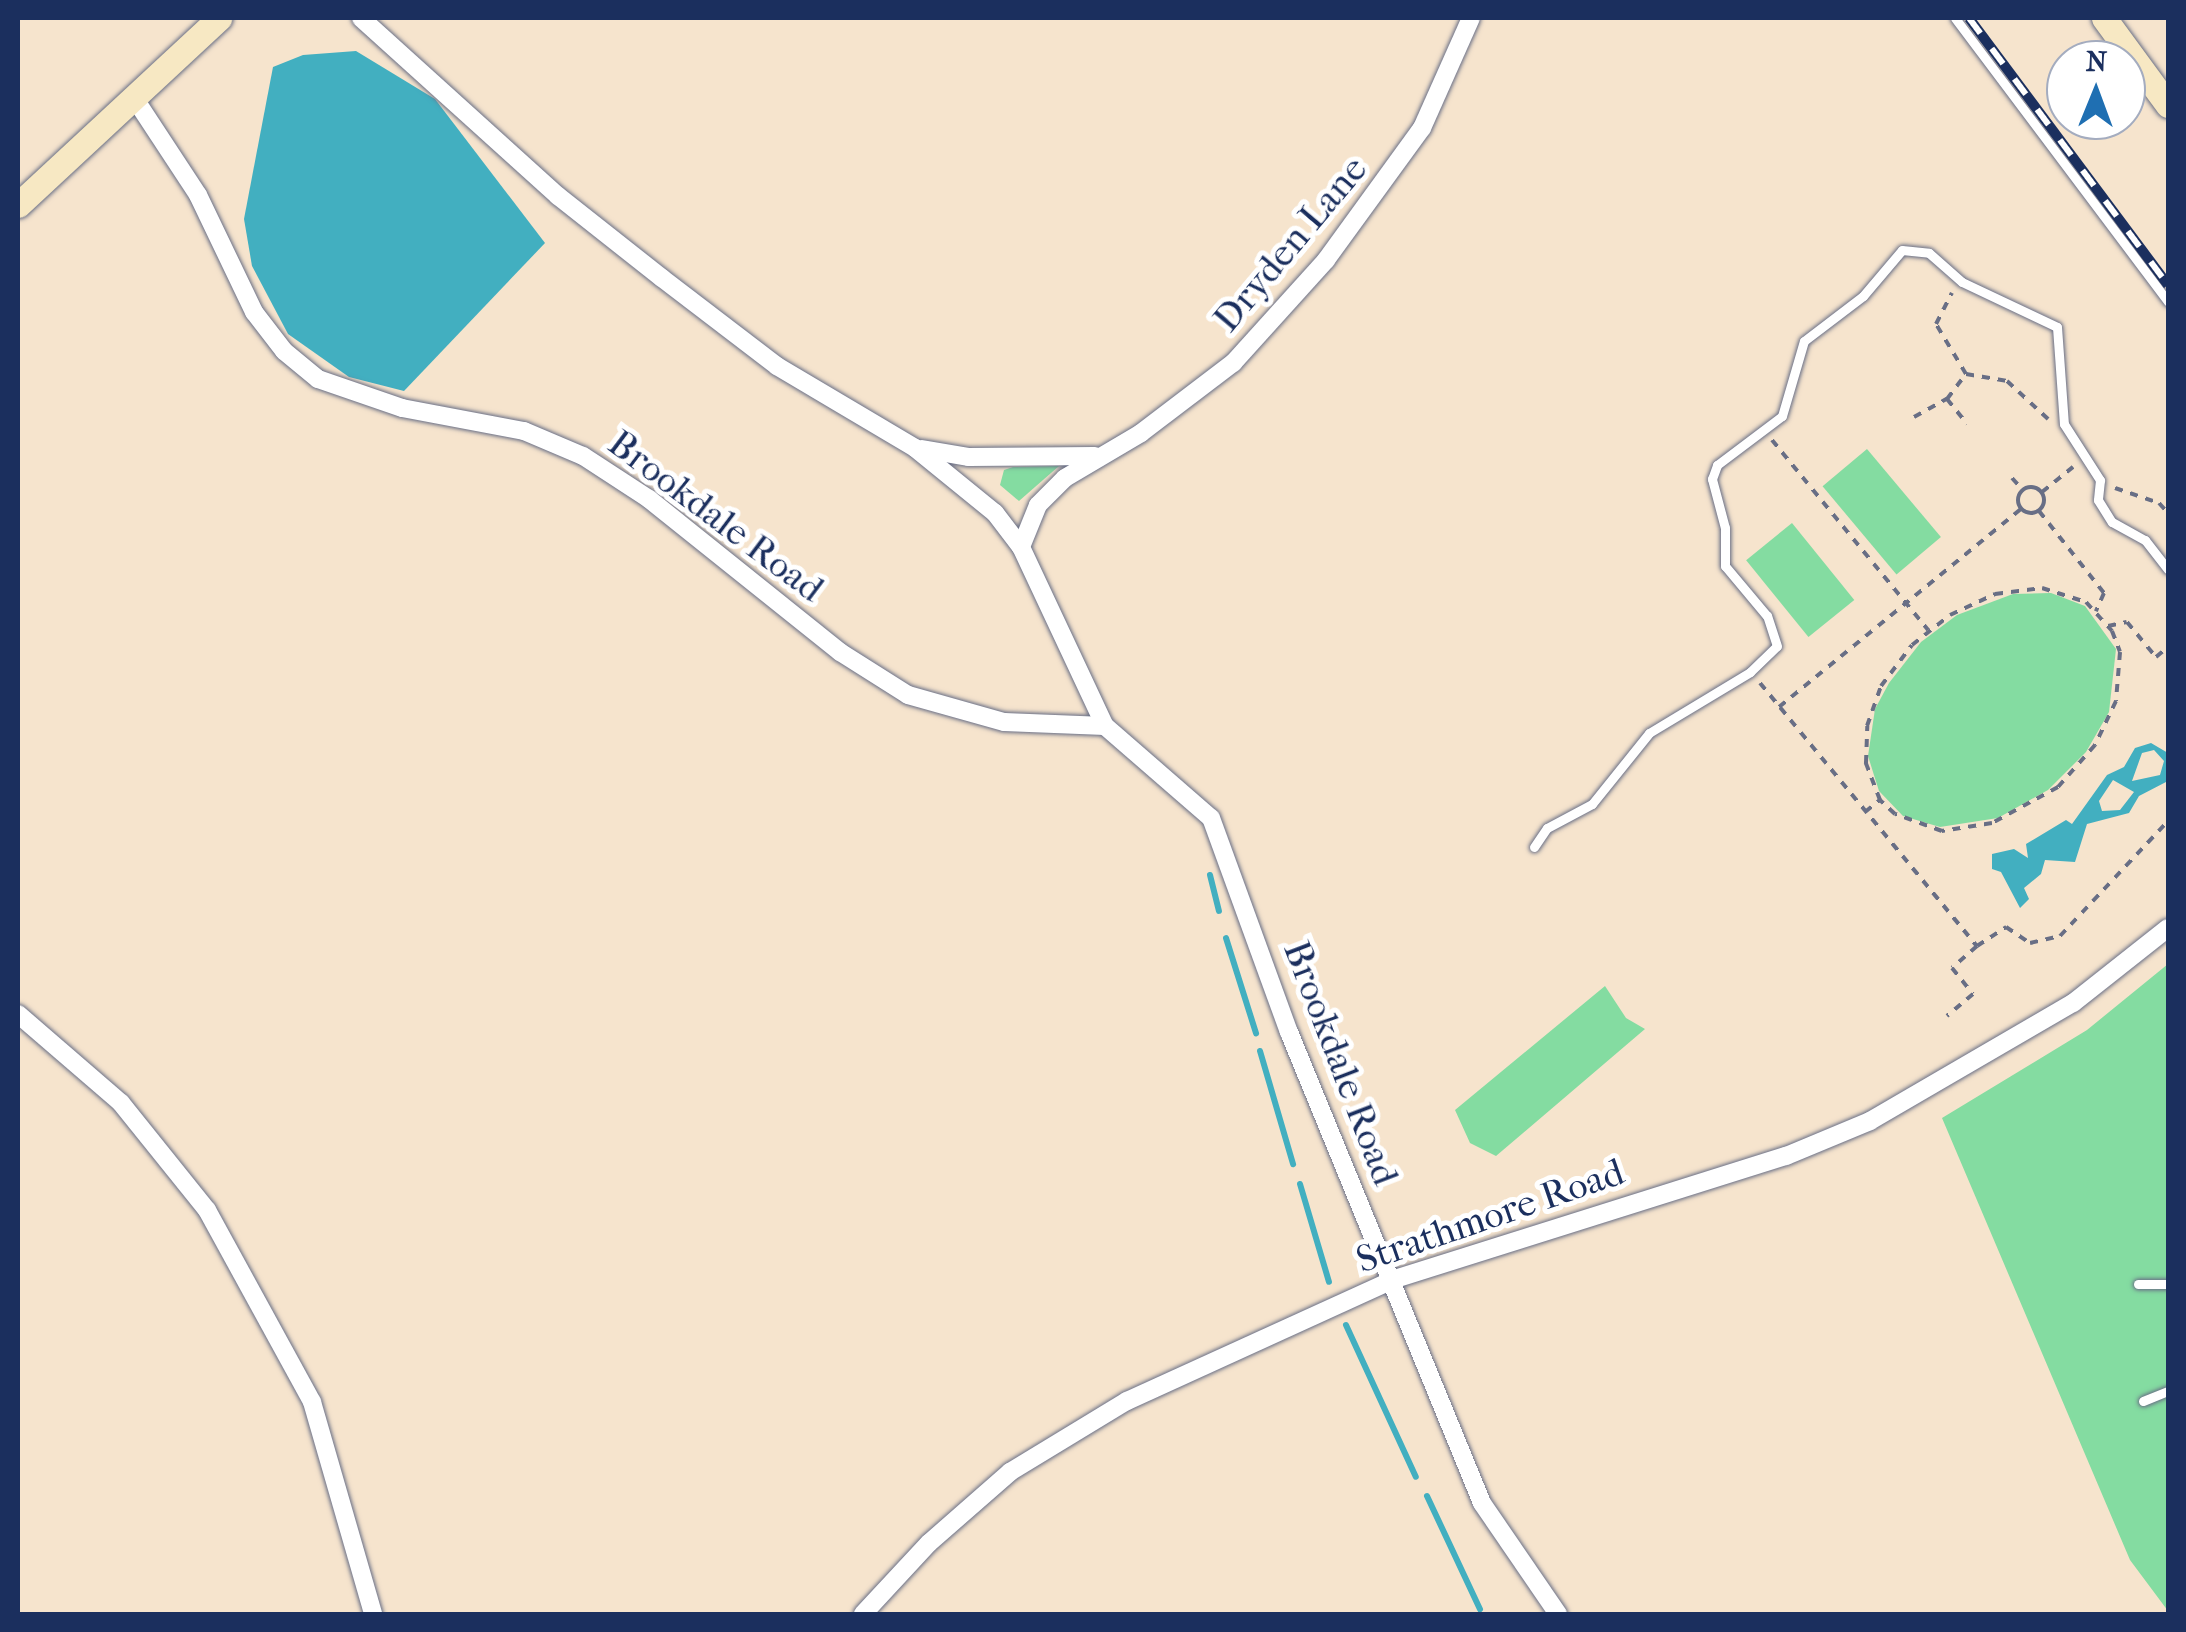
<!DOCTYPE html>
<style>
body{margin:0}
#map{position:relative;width:2186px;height:1632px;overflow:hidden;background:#f6e4cd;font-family:"IM FELL French Canon",serif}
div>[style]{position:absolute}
.green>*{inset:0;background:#84dca1;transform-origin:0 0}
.water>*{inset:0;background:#42afc0}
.stream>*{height:6px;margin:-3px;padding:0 3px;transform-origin:3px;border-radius:3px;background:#42afc0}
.path>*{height:4px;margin-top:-2px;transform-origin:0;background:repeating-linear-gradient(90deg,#686e85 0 8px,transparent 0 16px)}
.path>.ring{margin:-2px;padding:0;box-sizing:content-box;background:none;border:4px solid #686e85;border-radius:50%}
.roads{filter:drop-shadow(0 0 2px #686e85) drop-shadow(0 0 2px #686e85)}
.lane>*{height:9px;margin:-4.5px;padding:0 4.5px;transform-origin:4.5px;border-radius:4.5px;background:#fff}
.street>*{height:18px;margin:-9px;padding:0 9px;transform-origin:9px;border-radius:9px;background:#fff}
.secondary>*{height:25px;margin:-12.5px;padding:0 12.5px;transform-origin:12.5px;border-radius:12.5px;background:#f7e8c3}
.rail>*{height:10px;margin-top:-5px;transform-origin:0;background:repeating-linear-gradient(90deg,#fff 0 19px,#1b2f5e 0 38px);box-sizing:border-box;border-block:2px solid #1b2f5e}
span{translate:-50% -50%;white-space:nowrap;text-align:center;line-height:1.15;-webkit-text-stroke:10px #fff;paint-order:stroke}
.street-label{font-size:38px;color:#1b2f5e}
.frame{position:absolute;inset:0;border:20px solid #1b2f5e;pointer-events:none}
.north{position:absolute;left:2046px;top:40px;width:100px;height:100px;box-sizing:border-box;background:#fff;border:2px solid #a4acbf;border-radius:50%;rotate:1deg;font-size:28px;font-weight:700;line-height:40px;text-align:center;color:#1b2f5e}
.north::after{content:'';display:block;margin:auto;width:35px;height:45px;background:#1f6fb2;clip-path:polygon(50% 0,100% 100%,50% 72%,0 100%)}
</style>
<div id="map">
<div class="green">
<i style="left:1867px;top:449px;width:115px;height:58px;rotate:50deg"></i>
<i style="clip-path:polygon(1059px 466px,1019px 501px,1000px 485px,1004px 470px,1013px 467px)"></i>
<i style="left:1792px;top:523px;width:99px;height:59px;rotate:51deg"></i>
<i style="clip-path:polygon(2051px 593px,2085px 606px,2116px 649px,2109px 712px,2086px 752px,2048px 790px,1998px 818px,1940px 827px,1903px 816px,1879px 791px,1868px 756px,1875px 709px,1889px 683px,1921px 642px,1957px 615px,2013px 594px)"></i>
<i style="clip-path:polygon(2168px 964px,2168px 1611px,2130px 1560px,1942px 1118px,2087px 1030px)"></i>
<i style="clip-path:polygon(1605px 986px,1626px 1018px,1645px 1029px,1496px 1156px,1470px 1143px,1455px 1110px)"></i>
</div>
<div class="water">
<i style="clip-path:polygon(356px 51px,435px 99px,545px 243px,404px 391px,349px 377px,288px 334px,252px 266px,244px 219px,273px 67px,303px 55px)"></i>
<i style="clip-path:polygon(evenodd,2151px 743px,2168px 753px,2166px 782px,2139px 796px,2129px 813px,2087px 824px,2075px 862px,2045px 860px,2041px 874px,2024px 888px,2029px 899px,2020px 908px,2001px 872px,1992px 869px,1992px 854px,2014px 849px,2028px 858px,2026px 844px,2066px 820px,2072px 824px,2107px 775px,2124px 767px,2135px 748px,2151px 743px,2154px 750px,2164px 761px,2160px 775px,2132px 781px,2142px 753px,2154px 750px,2151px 743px,2113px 780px,2134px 792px,2120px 810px,2102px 811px,2099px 801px,2113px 780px)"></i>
</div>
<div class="stream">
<i style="left:1210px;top:875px;width:37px;rotate:76deg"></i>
<i style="left:1226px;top:938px;width:100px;rotate:72.5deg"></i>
<i style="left:1260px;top:1051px;width:118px;rotate:73.7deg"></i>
<i style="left:1300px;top:1184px;width:102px;rotate:73.5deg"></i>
<i style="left:1346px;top:1325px;width:167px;rotate:65.3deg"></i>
<i style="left:1427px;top:1496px;width:125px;rotate:64.9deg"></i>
</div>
<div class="path">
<i style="left:1966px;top:374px;width:42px;rotate:9.7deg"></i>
<i style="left:2007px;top:381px;width:56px;rotate:42.8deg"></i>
<i style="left:1947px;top:399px;width:32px;rotate:51deg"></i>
<i style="left:1914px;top:417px;width:38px;rotate:-29deg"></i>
<i style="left:1947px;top:399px;width:31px;rotate:-53deg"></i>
<i style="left:1966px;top:374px;width:58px;rotate:-121deg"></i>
<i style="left:1936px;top:324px;width:35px;rotate:-63deg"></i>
<i style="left:1772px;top:440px;width:246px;rotate:50.6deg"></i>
<i style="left:2012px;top:478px;width:15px;rotate:48deg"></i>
<i class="ring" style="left:2018px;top:487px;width:22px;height:22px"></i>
<i style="left:2115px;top:488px;width:46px;rotate:18.8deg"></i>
<i style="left:2159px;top:503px;width:13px;rotate:48deg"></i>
<i style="left:2042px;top:492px;width:40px;rotate:-39deg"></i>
<i style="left:2039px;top:511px;width:105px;rotate:51.6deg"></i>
<i style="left:2104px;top:593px;width:20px;rotate:114deg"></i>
<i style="left:2042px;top:588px;width:46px;rotate:17.7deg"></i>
<i style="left:2086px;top:602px;width:39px;rotate:48deg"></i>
<i style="left:2112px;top:631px;width:22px;rotate:69deg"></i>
<i style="left:2120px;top:652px;width:49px;rotate:94.7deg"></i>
<i style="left:2116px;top:701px;width:49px;rotate:115.5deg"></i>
<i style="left:2095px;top:745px;width:56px;rotate:131.4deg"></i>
<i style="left:2058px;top:787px;width:75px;rotate:151.4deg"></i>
<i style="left:1992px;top:823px;width:51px;rotate:170.9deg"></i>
<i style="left:1942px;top:831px;width:50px;rotate:-160.1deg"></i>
<i style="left:1895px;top:814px;width:21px;rotate:-137deg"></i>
<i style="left:1880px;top:800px;width:40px;rotate:-111deg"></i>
<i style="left:1866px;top:763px;width:37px;rotate:-88deg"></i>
<i style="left:1867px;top:726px;width:42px;rotate:-70.7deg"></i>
<i style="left:1881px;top:686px;width:51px;rotate:-52.9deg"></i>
<i style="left:1912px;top:645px;width:48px;rotate:-38.3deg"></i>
<i style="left:1950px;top:615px;width:50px;rotate:-25deg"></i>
<i style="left:1995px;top:594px;width:47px;rotate:-7.3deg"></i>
<i style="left:2108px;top:626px;width:19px;rotate:-12deg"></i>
<i style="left:2127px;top:622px;width:45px;rotate:50.4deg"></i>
<i style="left:2156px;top:657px;width:16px;rotate:-40deg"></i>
<i style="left:1760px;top:683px;width:341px;rotate:50.5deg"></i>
<i style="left:1977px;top:946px;width:33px;rotate:139deg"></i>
<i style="left:1952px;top:968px;width:33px;rotate:51deg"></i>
<i style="left:1973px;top:994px;width:34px;rotate:140deg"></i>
<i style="left:1779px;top:707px;width:313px;rotate:-39.3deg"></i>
<i style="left:1865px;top:812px;width:19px;rotate:-39deg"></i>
<i style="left:1977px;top:946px;width:35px;rotate:-33deg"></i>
<i style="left:2006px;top:927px;width:29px;rotate:34deg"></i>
<i style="left:2030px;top:943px;width:31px;rotate:-13deg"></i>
<i style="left:2060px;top:936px;width:158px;rotate:-46.8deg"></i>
</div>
<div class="roads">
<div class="lane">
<i style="left:1955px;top:18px;width:355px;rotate:53.1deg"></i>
<i style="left:1534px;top:847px;width:23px;rotate:-56deg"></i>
<i style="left:1547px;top:828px;width:51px;rotate:-28.1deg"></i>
<i style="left:1592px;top:804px;width:91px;rotate:-51.2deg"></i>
<i style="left:1649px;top:733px;width:118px;rotate:-31.1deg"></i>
<i style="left:1750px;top:672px;width:37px;rotate:-44deg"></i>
<i style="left:1777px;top:646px;width:32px;rotate:-108deg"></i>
<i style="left:1767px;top:616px;width:65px;rotate:-130deg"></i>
<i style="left:1725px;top:566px;width:38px;rotate:-90deg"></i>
<i style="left:1725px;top:528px;width:51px;rotate:-104.9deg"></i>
<i style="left:1712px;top:479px;width:15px;rotate:-70deg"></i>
<i style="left:1717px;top:465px;width:81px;rotate:-37deg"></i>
<i style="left:1782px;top:416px;width:78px;rotate:-73.7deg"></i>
<i style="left:1804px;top:341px;width:74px;rotate:-37.3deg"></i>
<i style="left:1863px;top:296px;width:60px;rotate:-49.7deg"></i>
<i style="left:1902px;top:250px;width:27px;rotate:6deg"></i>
<i style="left:1929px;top:253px;width:44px;rotate:41.3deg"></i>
<i style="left:1962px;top:282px;width:105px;rotate:25.3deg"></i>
<i style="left:2057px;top:327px;width:97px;rotate:85.9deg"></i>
<i style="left:2064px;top:424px;width:67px;rotate:57.3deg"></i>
<i style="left:2100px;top:480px;width:20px;rotate:96deg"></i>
<i style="left:2098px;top:500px;width:26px;rotate:58deg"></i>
<i style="left:2112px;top:522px;width:38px;rotate:29deg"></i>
<i style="left:2145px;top:540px;width:37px;rotate:52deg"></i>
<i style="left:2138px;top:1284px;width:30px"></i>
<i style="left:2143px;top:1401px;width:27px;rotate:-22deg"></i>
</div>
<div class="street">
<i style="left:361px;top:18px;width:266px;rotate:42.1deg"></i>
<i style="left:558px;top:196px;width:132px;rotate:38.3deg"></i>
<i style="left:662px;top:278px;width:145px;rotate:37.4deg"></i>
<i style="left:777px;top:366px;width:161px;rotate:30.7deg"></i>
<i style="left:915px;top:448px;width:103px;rotate:39.1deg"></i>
<i style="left:995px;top:513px;width:43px;rotate:52.6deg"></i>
<i style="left:1021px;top:547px;width:198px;rotate:64.9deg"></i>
<i style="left:1105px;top:726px;width:140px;rotate:41deg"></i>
<i style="left:1211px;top:818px;width:228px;rotate:70deg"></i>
<i style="left:1289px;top:1032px;width:509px;rotate:67.72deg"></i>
<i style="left:1482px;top:1503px;width:135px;rotate:55.6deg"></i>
<i style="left:133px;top:96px;width:118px;rotate:56.7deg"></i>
<i style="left:198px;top:195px;width:130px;rotate:64.4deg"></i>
<i style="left:254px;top:312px;width:49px;rotate:52.4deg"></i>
<i style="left:284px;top:351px;width:44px;rotate:39.5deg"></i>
<i style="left:318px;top:379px;width:89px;rotate:19deg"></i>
<i style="left:402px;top:408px;width:124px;rotate:10.7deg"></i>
<i style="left:524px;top:431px;width:64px;rotate:23deg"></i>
<i style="left:583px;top:456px;width:79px;rotate:33.1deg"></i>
<i style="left:649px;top:499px;width:245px;rotate:38.7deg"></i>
<i style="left:840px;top:652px;width:80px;rotate:32.3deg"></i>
<i style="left:908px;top:695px;width:100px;rotate:15.7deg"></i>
<i style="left:1004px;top:722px;width:101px;rotate:2.3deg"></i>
<i style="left:922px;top:449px;width:48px;rotate:9.7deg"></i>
<i style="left:969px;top:457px;width:126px;rotate:-0.5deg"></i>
<i style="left:1021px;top:547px;width:45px;rotate:-68deg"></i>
<i style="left:1038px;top:505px;width:38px;rotate:-45deg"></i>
<i style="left:1065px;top:478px;width:88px;rotate:-30.6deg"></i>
<i style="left:1141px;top:433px;width:116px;rotate:-37.3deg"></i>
<i style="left:1233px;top:363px;width:139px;rotate:-47.9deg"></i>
<i style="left:1326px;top:260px;width:163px;rotate:-54deg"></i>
<i style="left:1422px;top:128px;width:120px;rotate:-66deg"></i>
<i style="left:18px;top:1014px;width:136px;rotate:40.8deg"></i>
<i style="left:121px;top:1103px;width:137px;rotate:51.2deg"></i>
<i style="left:207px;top:1210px;width:219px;rotate:61.3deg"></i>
<i style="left:312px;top:1402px;width:221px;rotate:73.9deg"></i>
<i style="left:863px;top:1614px;width:97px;rotate:-47.1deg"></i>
<i style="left:929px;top:1543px;width:108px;rotate:-41.2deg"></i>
<i style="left:1010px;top:1472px;width:137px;rotate:-31.3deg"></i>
<i style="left:1127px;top:1401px;width:291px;rotate:-24.5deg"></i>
<i style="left:1392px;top:1280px;width:413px;rotate:-17.5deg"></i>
<i style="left:1786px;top:1156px;width:91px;rotate:-22.6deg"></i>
<i style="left:1870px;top:1121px;width:235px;rotate:-30.2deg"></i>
<i style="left:2073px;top:1003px;width:121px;rotate:-38.3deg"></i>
</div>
<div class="secondary">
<i style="left:2104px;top:18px;width:108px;rotate:53.7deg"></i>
<i style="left:18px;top:205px;width:275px;rotate:-42.9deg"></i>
</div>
</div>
<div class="rail">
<i style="left:1969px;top:18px;width:333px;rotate:53.3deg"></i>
</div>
<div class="street-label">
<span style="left:1290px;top:244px;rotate:-50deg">Dryden Lane</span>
<span style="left:716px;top:516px;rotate:37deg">Brookdale Road</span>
<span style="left:1341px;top:1063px;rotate:69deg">Brookdale Road</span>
<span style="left:1490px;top:1216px;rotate:-19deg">Strathmore Road</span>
</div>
<div class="frame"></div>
<div class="north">N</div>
</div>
